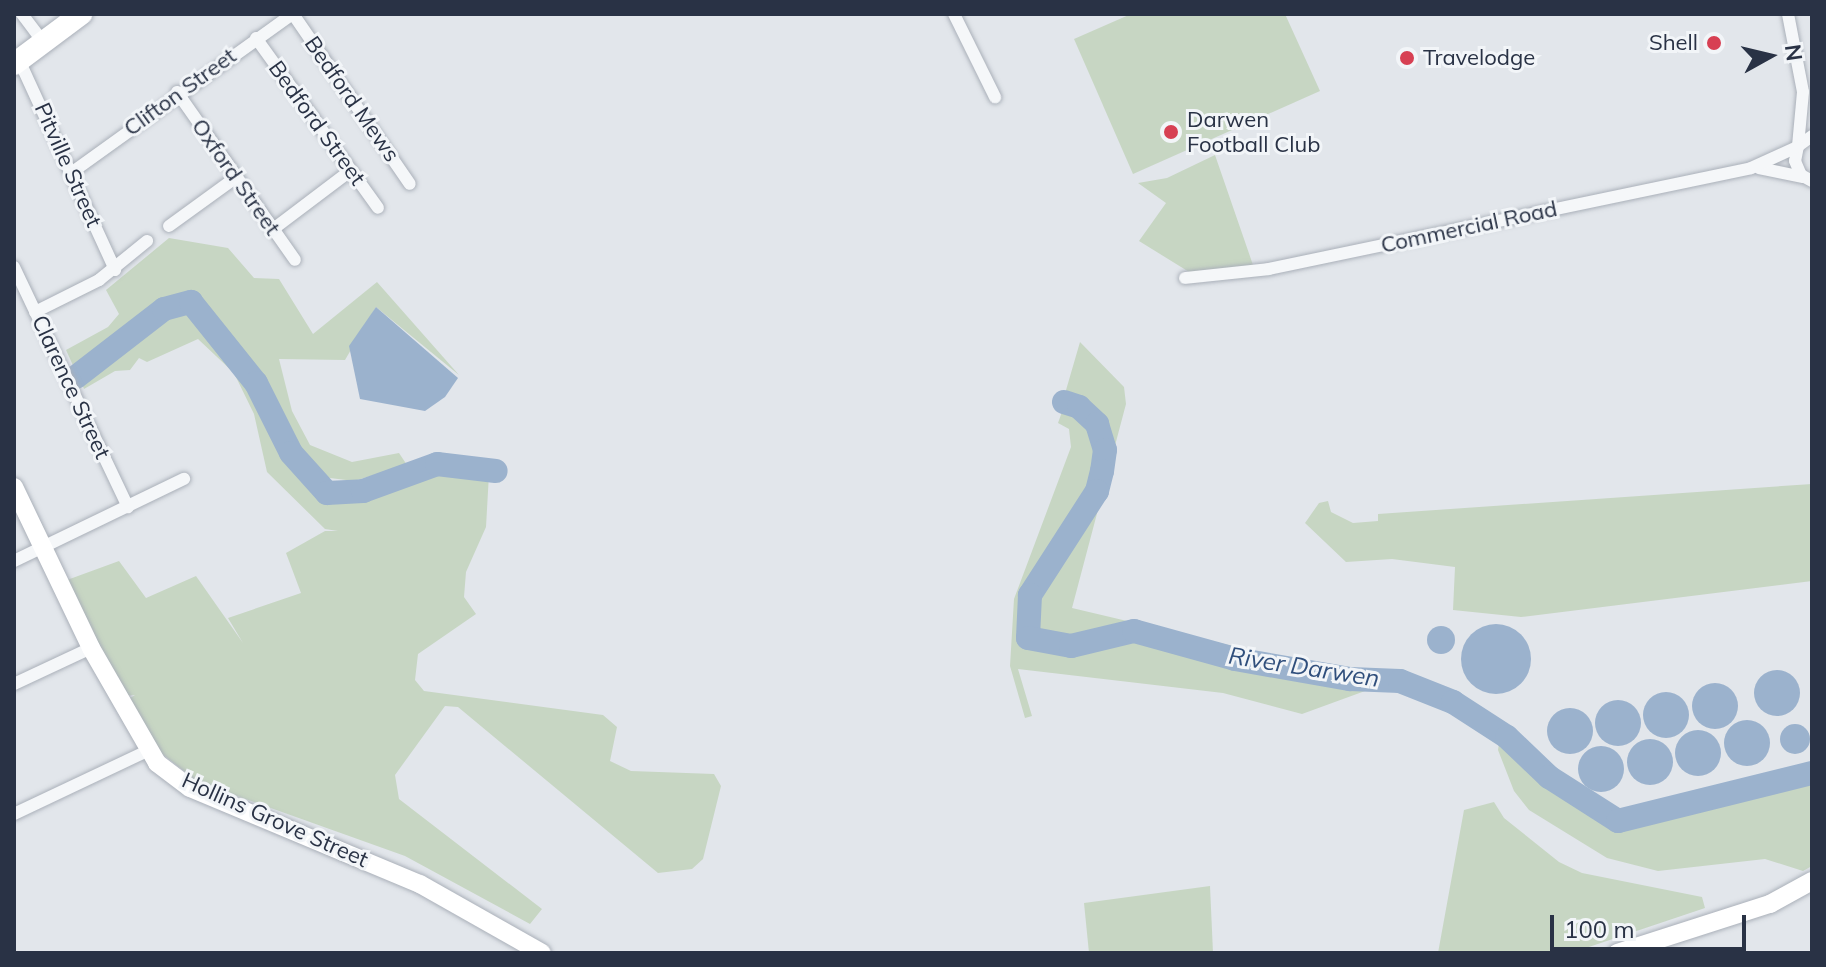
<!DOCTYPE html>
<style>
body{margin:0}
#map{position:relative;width:1826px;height:967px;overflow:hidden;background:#e2e6eb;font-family:Mulish,sans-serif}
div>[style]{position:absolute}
.green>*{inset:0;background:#c7d6c3}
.water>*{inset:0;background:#9bb2cd}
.round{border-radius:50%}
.river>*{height:24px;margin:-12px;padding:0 12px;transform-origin:12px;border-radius:12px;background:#9bb2cd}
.roads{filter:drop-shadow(0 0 2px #aab0b9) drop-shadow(0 0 2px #aab0b9)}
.street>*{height:12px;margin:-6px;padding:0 6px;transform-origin:6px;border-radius:6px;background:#f5f7f9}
.secondary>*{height:18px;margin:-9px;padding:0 9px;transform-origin:9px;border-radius:9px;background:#fff}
.highway>*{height:22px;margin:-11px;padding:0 11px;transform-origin:11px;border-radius:11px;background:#fff}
.dots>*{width:22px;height:22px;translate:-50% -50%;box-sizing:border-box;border:4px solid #f2f5f8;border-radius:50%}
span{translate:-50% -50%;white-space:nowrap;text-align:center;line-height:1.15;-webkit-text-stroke:6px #f2f5f8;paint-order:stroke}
.poi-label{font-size:22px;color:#293245}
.right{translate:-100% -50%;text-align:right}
.left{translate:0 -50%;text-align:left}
.street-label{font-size:22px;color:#293245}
.water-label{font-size:24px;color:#304f7c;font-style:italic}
.frame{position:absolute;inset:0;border:16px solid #293245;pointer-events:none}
.north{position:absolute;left:1730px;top:16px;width:80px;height:80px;-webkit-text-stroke:6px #f2f5f8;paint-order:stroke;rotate:82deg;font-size:22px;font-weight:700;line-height:32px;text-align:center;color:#293245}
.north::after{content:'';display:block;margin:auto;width:28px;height:36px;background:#293245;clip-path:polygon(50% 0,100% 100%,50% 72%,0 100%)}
.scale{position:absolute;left:1550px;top:915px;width:196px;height:36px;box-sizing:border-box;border:4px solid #293245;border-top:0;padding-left:10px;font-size:24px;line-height:28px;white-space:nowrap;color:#293245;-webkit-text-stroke:6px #f2f5f8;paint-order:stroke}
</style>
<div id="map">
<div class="green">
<i style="clip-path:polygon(1131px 14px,1285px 14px,1320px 91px,1133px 174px,1074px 39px)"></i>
<i style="clip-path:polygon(1215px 155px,1253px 265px,1194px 275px,1139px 241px,1166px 203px,1138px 183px,1167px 178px)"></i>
<i style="clip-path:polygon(169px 238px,228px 248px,254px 278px,279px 279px,313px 334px,377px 282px,459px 375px,376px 307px,345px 360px,279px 359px,292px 411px,310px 445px,352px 462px,399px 453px,407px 465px,354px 481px,322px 477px,298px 453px,260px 378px,225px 332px,192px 299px,163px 306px,76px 372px,66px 350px,108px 327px,119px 314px,106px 290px)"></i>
<i style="clip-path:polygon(190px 307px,252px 387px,285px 456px,326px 496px,367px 495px,436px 471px,489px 474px,486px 527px,466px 572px,464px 597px,476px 614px,418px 654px,415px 680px,424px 691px,603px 715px,617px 727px,610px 761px,631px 771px,714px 774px,721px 786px,703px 859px,692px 869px,658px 873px,458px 707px,445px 706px,395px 775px,399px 799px,542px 909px,530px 924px,405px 856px,198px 782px,156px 749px,125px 701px,135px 695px,124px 696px,67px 580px,119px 561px,146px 598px,196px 576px,243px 643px,228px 618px,301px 593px,286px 553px,325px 531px,338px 531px,325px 529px,267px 472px,254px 414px,234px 373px,198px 339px,147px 362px,139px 358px,130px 370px,115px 371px,84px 389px,81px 381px,165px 312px)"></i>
<i style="clip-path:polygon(1080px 342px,1124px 387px,1126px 404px,1072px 608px,1313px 665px,1134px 627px,1071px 640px,1034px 634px,1034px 597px,1099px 493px,1106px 469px,1107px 449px,1100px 423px,1084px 405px,1064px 397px)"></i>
<i style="clip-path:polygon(1063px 409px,1085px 424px,1099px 455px,1089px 488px,1024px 594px,1020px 642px,1070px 652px,1135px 638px,1365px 691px,1302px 714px,1223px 693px,1018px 669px,1032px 716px,1025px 718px,1010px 666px,1014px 599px,1071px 447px,1069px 429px,1058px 423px)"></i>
<i style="clip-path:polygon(1812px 484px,1812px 581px,1521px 617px,1453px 610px,1455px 567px,1392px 559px,1346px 562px,1305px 523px,1319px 503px,1328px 501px,1331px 512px,1353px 523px,1378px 521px,1378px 514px)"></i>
<i style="clip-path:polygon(1500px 737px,1545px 781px,1618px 828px,1754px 799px,1812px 781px,1812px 866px,1803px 871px,1765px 859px,1658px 871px,1607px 858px,1529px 810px,1514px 791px,1498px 750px)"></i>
<i style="clip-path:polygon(1494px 802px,1504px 818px,1559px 862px,1582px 873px,1702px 897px,1705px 908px,1571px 953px,1438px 953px,1464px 810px)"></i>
<i style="clip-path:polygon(1210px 886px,1213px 953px,1089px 953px,1084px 903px)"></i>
</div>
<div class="water">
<i style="clip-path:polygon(376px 307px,458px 378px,445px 397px,425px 411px,360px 399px,349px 346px)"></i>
<i class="round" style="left:1461px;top:624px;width:70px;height:70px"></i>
<i class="round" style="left:1427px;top:626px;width:28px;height:28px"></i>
<i class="round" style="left:1754px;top:670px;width:46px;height:46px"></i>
<i class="round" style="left:1692px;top:683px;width:46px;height:46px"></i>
<i class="round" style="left:1643px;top:692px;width:46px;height:46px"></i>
<i class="round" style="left:1595px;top:700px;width:46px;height:46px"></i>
<i class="round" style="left:1547px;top:708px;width:46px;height:46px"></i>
<i class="round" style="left:1724px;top:720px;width:46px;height:46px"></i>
<i class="round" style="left:1780px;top:724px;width:30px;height:30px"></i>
<i class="round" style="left:1675px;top:730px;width:46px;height:46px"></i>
<i class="round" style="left:1627px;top:739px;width:46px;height:46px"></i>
<i class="round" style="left:1578px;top:746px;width:46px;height:46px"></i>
</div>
<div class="river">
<i style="left:76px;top:377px;width:111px;rotate:-37.7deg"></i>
<i style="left:164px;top:309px;width:28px;rotate:-15deg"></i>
<i style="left:191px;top:302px;width:104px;rotate:51.3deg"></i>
<i style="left:256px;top:383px;width:78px;rotate:63.4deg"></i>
<i style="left:291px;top:453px;width:54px;rotate:48deg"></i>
<i style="left:327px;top:493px;width:36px;rotate:-3deg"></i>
<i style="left:363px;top:491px;width:79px;rotate:-20deg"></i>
<i style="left:437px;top:464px;width:59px;rotate:6.8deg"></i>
<i style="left:1064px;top:402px;width:16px;rotate:18deg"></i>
<i style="left:1079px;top:407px;width:25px;rotate:43deg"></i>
<i style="left:1097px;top:424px;width:27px;rotate:73deg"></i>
<i style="left:1105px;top:450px;width:21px;rotate:98deg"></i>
<i style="left:1102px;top:471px;width:21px;rotate:104deg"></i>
<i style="left:1097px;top:491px;width:124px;rotate:122.8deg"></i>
<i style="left:1030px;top:595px;width:43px;rotate:92.7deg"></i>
<i style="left:1028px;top:638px;width:44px;rotate:10.5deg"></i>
<i style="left:1071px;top:646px;width:65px;rotate:-13.4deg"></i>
<i style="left:1134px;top:631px;width:105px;rotate:15.5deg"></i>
<i style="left:1235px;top:659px;width:117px;rotate:9.9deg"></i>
<i style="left:1350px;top:679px;width:50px;rotate:2.3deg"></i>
<i style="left:1400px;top:681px;width:57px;rotate:21.6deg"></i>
<i style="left:1453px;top:702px;width:64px;rotate:32.9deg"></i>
<i style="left:1507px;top:737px;width:58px;rotate:43.6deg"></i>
<i style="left:1549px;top:777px;width:82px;rotate:32.5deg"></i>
<i style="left:1618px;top:821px;width:200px;rotate:-13.9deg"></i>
</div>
<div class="roads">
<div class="street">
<i style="left:22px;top:14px;width:35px;rotate:53deg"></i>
<i style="left:293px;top:14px;width:206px;rotate:55.5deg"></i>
<i style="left:954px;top:14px;width:93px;rotate:63.7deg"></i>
<i style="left:1788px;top:14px;width:79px;rotate:79.1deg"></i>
<i style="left:1803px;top:92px;width:54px;rotate:95.3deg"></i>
<i style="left:256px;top:38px;width:209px;rotate:54.3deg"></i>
<i style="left:19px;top:60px;width:231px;rotate:65.4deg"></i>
<i style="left:177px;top:92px;width:205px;rotate:54.9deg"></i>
<i style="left:1812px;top:136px;width:17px;rotate:144deg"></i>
<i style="left:1798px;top:146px;width:15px;rotate:101deg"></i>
<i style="left:1795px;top:161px;width:15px;rotate:67deg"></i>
<i style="left:1801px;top:175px;width:13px;rotate:29deg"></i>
<i style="left:1759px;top:168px;width:45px;rotate:11.6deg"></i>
<i style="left:71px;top:173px;width:272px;rotate:-35.7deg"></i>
<i style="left:169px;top:226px;width:82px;rotate:-36deg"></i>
<i style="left:272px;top:230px;width:98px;rotate:-37.1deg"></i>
<i style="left:14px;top:267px;width:266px;rotate:64.6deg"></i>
<i style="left:1185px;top:278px;width:84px;rotate:-6.1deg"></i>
<i style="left:1269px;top:269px;width:492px;rotate:-11.8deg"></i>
<i style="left:1751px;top:168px;width:51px;rotate:-24.5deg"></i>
<i style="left:35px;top:312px;width:72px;rotate:-26.6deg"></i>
<i style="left:99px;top:280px;width:62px;rotate:-39.1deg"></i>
<i style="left:14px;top:561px;width:189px;rotate:-25.8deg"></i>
<i style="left:14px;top:684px;width:85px;rotate:-25.1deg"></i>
<i style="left:14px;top:814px;width:147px;rotate:-25.3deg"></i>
</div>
<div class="secondary">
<i style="left:14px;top:487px;width:178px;rotate:64.4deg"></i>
<i style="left:91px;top:648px;width:133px;rotate:60.1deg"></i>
<i style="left:157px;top:763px;width:41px;rotate:37.1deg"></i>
<i style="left:190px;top:788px;width:249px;rotate:22.7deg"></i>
<i style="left:420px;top:884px;width:140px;rotate:29.5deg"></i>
<i style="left:1617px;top:953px;width:161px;rotate:-17.8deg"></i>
<i style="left:1770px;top:904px;width:48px;rotate:-28.7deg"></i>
</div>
<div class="highway">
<i style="left:14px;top:64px;width:84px;rotate:-36.7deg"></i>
</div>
</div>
<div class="dots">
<i style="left:1714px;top:43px;background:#d74053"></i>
<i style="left:1407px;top:58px;background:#d74053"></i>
<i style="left:1171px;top:132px;background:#d74053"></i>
</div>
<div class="poi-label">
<span class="right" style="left:1698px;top:43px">Shell</span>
<span class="left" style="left:1423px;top:58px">Travelodge</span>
<span class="left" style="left:1187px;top:132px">Darwen<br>Football Club</span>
</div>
<div class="street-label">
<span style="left:180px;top:92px;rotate:-36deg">Clifton Street</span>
<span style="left:352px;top:99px;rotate:55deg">Bedford Mews</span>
<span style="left:317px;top:123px;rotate:54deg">Bedford Street</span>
<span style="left:68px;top:165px;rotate:66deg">Pitville Street</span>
<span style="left:236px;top:177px;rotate:55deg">Oxford Street</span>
<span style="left:1469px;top:227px;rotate:-12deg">Commercial Road</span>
<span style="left:71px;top:387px;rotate:65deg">Clarence Street</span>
<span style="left:275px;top:820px;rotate:24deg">Hollins Grove Street</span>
</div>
<div class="water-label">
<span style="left:1304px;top:667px;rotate:9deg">River Darwen</span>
</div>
<div class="frame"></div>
<div class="north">N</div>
<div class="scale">100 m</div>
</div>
